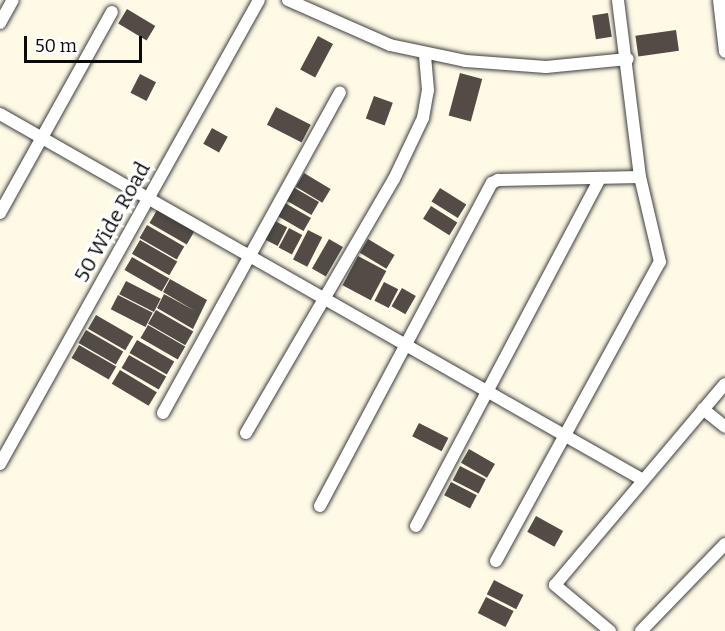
<!DOCTYPE html>
<style>
body{margin:0}
#map{position:relative;width:725px;height:631px;overflow:hidden;background:#fffae6;font-family:Bitter,serif}
div>[style]{position:absolute}
.building>*{inset:0;background:#524b46;transform-origin:0 0}
.roads{filter:drop-shadow(0 0 2px #3d3d3d) drop-shadow(0 0 2px #3d3d3d)}
.minor>*{height:12px;margin:-6px;padding:0 6px;transform-origin:6px;border-radius:6px;background:#fff}
span{translate:-50% -50%;white-space:nowrap;text-align:center;line-height:1.15;-webkit-text-stroke:6px #fff;paint-order:stroke}
.street-label{font-size:21px;color:#0a0a0a}
.scale{position:absolute;left:24px;top:36px;width:118px;height:27px;box-sizing:border-box;border:3px solid #0a0a0a;border-top:0;padding-left:8px;font-size:18px;line-height:21px;white-space:nowrap;color:#0a0a0a;-webkit-text-stroke:4px #fff;paint-order:stroke}
</style>
<div id="map">
<div class="building">
<i style="left:127px;top:9px;width:33px;height:17px;rotate:31deg"></i>
<i style="left:608px;top:13px;width:24px;height:16px;rotate:81deg"></i>
<i style="left:676px;top:30px;width:21px;height:41px;rotate:82deg"></i>
<i style="left:318px;top:36px;width:17px;height:38px;rotate:28deg"></i>
<i style="left:460px;top:73px;width:23px;height:44px;rotate:15deg"></i>
<i style="left:140px;top:74px;width:18px;height:21px;rotate:27deg"></i>
<i style="left:374px;top:96px;width:20px;height:24px;rotate:20deg"></i>
<i style="left:276px;top:107px;width:39px;height:20px;rotate:27deg"></i>
<i style="left:212px;top:128px;width:18px;height:18px;rotate:29deg"></i>
<i style="left:304px;top:173px;width:31px;height:16px;rotate:31deg"></i>
<i style="left:293px;top:187px;width:30px;height:15px;rotate:30deg"></i>
<i style="left:440px;top:188px;width:31px;height:16px;rotate:32deg"></i>
<i style="left:285px;top:203px;width:30px;height:15px;rotate:30deg"></i>
<i style="left:431px;top:206px;width:31px;height:15px;rotate:32deg"></i>
<i style="left:157px;top:210px;width:43px;height:15px;rotate:30deg"></i>
<i style="left:273px;top:220px;width:16px;height:21px;rotate:27deg"></i>
<i style="left:147px;top:225px;width:43px;height:15px;rotate:30deg"></i>
<i style="left:289px;top:228px;width:15px;height:22px;rotate:28deg"></i>
<i style="left:308px;top:230px;width:16px;height:33px;rotate:27deg"></i>
<i style="left:329px;top:239px;width:16px;height:34px;rotate:30deg"></i>
<i style="left:368px;top:239px;width:31px;height:16px;rotate:31deg"></i>
<i style="left:140px;top:240px;width:43px;height:16px;rotate:30deg"></i>
<i style="left:358px;top:256px;width:32px;height:33px;rotate:28deg"></i>
<i style="left:132px;top:257px;width:43px;height:15px;rotate:30deg"></i>
<i style="clip-path:polygon(170px 279px,207px 300px,193px 329px,157px 308px,164px 294px,195px 311px,163px 292px)"></i>
<i style="left:126px;top:281px;width:39px;height:15px;rotate:27deg"></i>
<i style="left:384px;top:282px;width:16px;height:21px;rotate:27deg"></i>
<i style="left:402px;top:288px;width:16px;height:21px;rotate:30deg"></i>
<i style="left:118px;top:295px;width:39px;height:16px;rotate:27deg"></i>
<i style="left:156px;top:310px;width:43px;height:16px;rotate:30deg"></i>
<i style="left:96px;top:315px;width:43px;height:16px;rotate:30deg"></i>
<i style="left:148px;top:325px;width:43px;height:15px;rotate:30deg"></i>
<i style="left:86px;top:330px;width:43px;height:15px;rotate:30deg"></i>
<i style="left:137px;top:340px;width:43px;height:15px;rotate:30deg"></i>
<i style="left:79px;top:345px;width:43px;height:15px;rotate:30deg"></i>
<i style="left:129px;top:355px;width:43px;height:15px;rotate:30deg"></i>
<i style="left:120px;top:370px;width:43px;height:16px;rotate:31deg"></i>
<i style="left:419px;top:423px;width:33px;height:15px;rotate:27deg"></i>
<i style="left:469px;top:449px;width:30px;height:16px;rotate:30deg"></i>
<i style="left:460px;top:466px;width:29px;height:16px;rotate:27deg"></i>
<i style="left:451px;top:482px;width:29px;height:15px;rotate:27deg"></i>
<i style="left:536px;top:516px;width:31px;height:18px;rotate:29deg"></i>
<i style="left:494px;top:580px;width:33px;height:16px;rotate:27deg"></i>
<i style="left:486px;top:597px;width:31px;height:18px;rotate:27deg"></i>
</div>
<div class="roads">
<div class="minor">
<i style="left:288px;top:0;width:111px;rotate:23.8deg"></i>
<i style="left:390px;top:45px;width:78px;rotate:11.9deg"></i>
<i style="left:466px;top:61px;width:80px;rotate:4.3deg"></i>
<i style="left:546px;top:67px;width:82px;rotate:-5.6deg"></i>
<i style="left:719px;top:0;width:52px;rotate:83.4deg"></i>
<i style="left:0;top:23px;width:26px;rotate:-61deg"></i>
<i style="left:0;top:114px;width:740px;rotate:29.65deg"></i>
<i style="left:0;top:213px;width:230px;rotate:-60.9deg"></i>
<i style="left:703px;top:409px;width:28px;rotate:39deg"></i>
<i style="left:163px;top:413px;width:366px;rotate:-61.1deg"></i>
<i style="left:246px;top:433px;width:294px;rotate:-59.8deg"></i>
<i style="left:394px;top:179px;width:68px;rotate:-64.6deg"></i>
<i style="left:423px;top:118px;width:28px;rotate:-80deg"></i>
<i style="left:428px;top:90px;width:37px;rotate:-95deg"></i>
<i style="left:0;top:464px;width:531px;rotate:-60.83deg"></i>
<i style="left:320px;top:506px;width:366px;rotate:-62deg"></i>
<i style="left:492px;top:183px;width:7px;rotate:-27deg"></i>
<i style="left:498px;top:180px;width:142px;rotate:-1.2deg"></i>
<i style="left:416px;top:526px;width:394px;rotate:-62.1deg"></i>
<i style="left:496px;top:561px;width:341px;rotate:-61.3deg"></i>
<i style="left:660px;top:262px;width:87px;rotate:-103.2deg"></i>
<i style="left:640px;top:177px;width:178px;rotate:-97.1deg"></i>
<i style="left:610px;top:631px;width:72px;rotate:-140.1deg"></i>
<i style="left:555px;top:585px;width:263px;rotate:-49.8deg"></i>
<i style="left:641px;top:631px;width:121px;rotate:-46deg"></i>
</div>
</div>
<div class="street-label">
<span style="left:112px;top:222px;rotate:-61deg">50 Wide Road</span>
</div>
<div class="scale">50 m</div>
</div>
